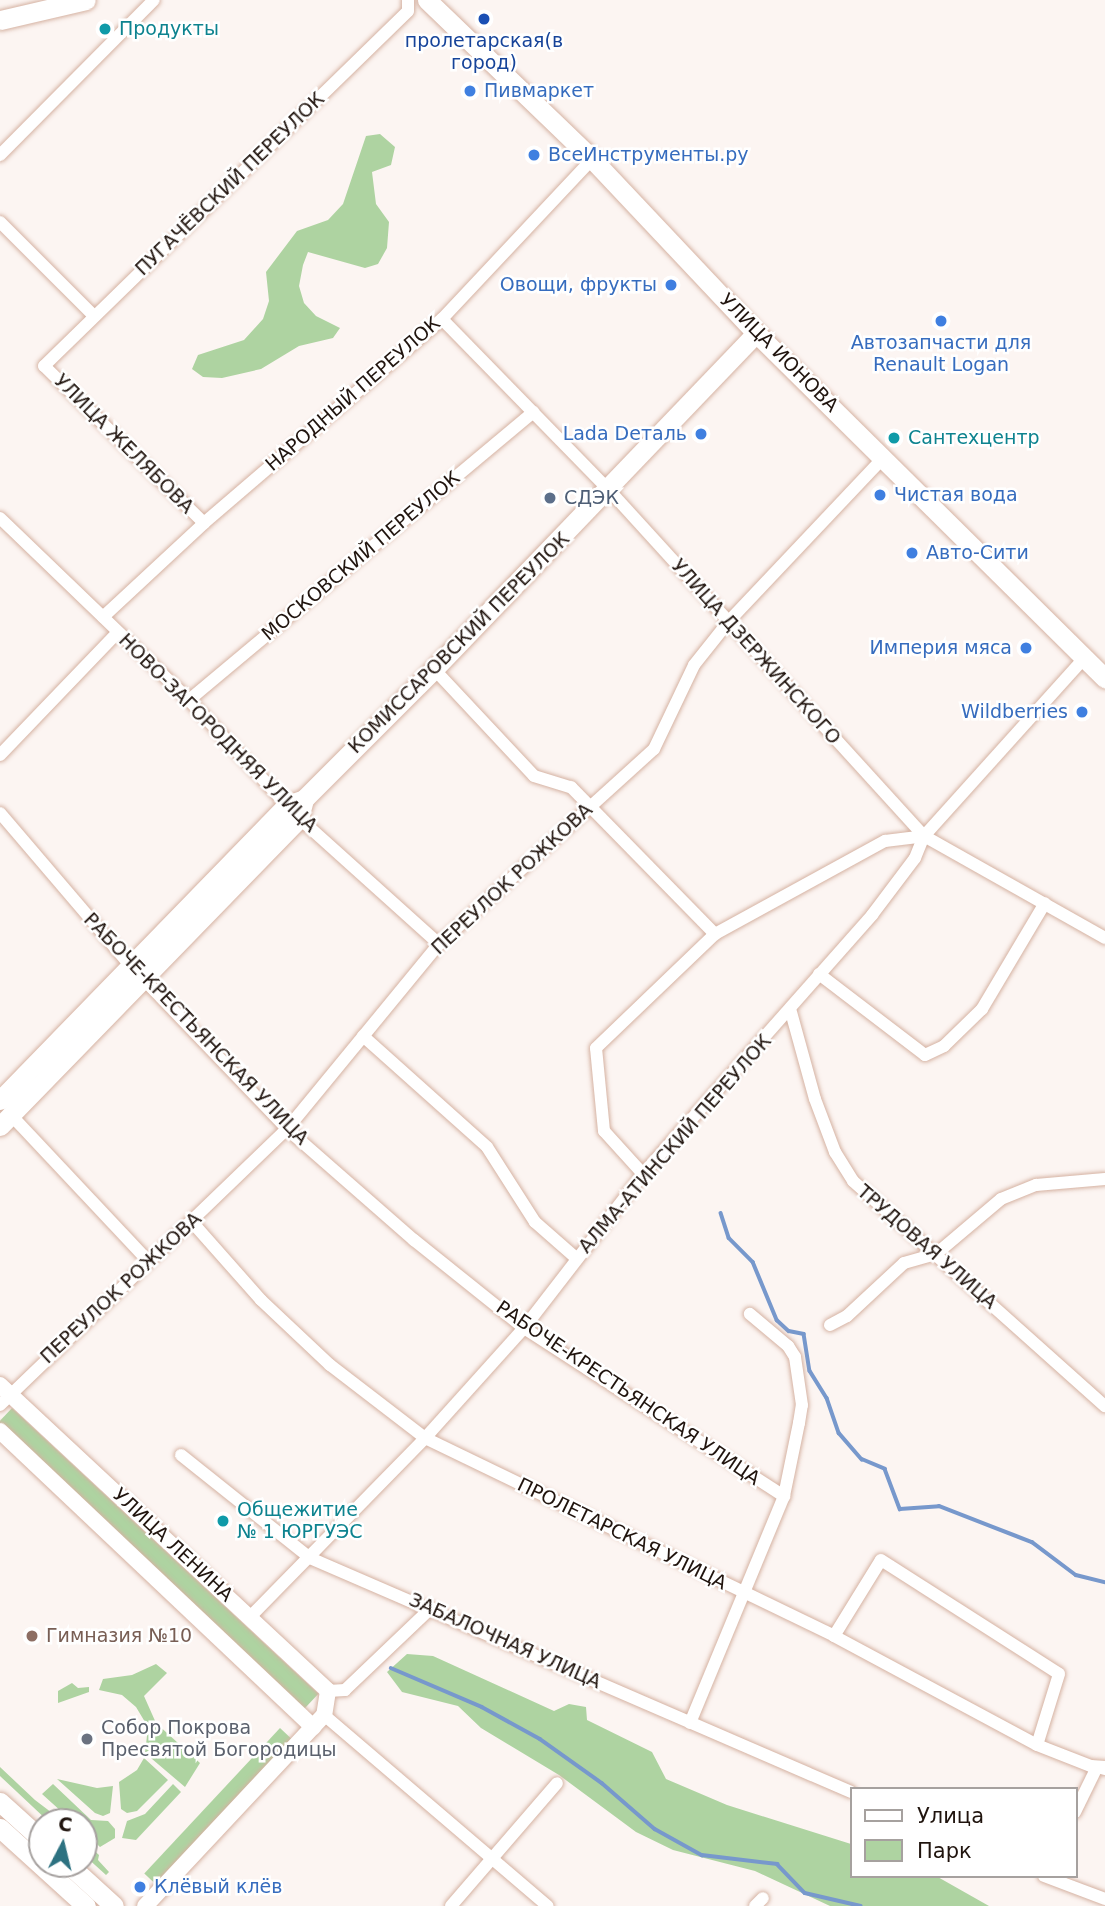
<!DOCTYPE html>
<meta charset="utf-8">
<style>
body{margin:0}
#map{position:relative;width:1105px;height:1906px;overflow:hidden;background:#fcf5f2;font-family:"DejaVu Sans",sans-serif}
div>[style]{position:absolute}
.green>*{inset:0;background:#aed3a1;transform-origin:0 0}
.stream>*{height:3.5px;margin:-1.75px;padding:0 1.75px;transform-origin:1.75px;border-radius:1.75px;background:#7798cc}
.roads{filter:drop-shadow(0 0 2px #d5b2a2) drop-shadow(0 0 2px #d5b2a2)}
.minor>*{height:12px;margin:-6px;padding:0 6px;transform-origin:6px;border-radius:6px;background:#fff}
.secondary>*{height:16px;margin:-8px;padding:0 8px;transform-origin:8px;border-radius:8px;background:#fff}
.primary>*{height:19px;margin:-9.5px;padding:0 9.5px;transform-origin:9.5px;border-radius:9.5px;background:#fff}
.dots>*{width:19px;height:19px;translate:-50% -50%;box-sizing:border-box;border:4px solid #fff;border-radius:50%}
span{translate:-50% -50%;white-space:nowrap;text-align:center;line-height:1.15;-webkit-text-stroke:5px #fff;paint-order:stroke}
.culture-label{font-size:19px;color:#0d838f}
.left{translate:0 -50%;text-align:left}
.transit-label{font-size:19px;color:#164399}
.shop-label{font-size:19px;color:#366cbe}
.right{translate:-100% -50%;text-align:right}
.street-label{font-size:19px;color:#20140e}
.service-label{font-size:19px;color:#4e5e75}
.education-label{font-size:19px;color:#785e54}
.worship-label{font-size:19px;color:#5b616d}
.legend{position:absolute;left:850px;top:1787px;width:228px;height:91px;box-sizing:border-box;background:#fff;border:2px solid #a6a19f;margin:0;padding:9px 12px;list-style:none;font-size:21px;color:#20140e}
.legend li{display:flex;align-items:center;gap:14px;height:35px}
.legend b{width:35px;border:2px solid #a6a19f}
.north{position:absolute;left:28px;top:1808px;width:70px;height:70px;box-sizing:border-box;background:#fff;border:2px solid #a6a19f;border-radius:50%;rotate:7deg;font-size:19px;font-weight:700;line-height:28px;text-align:center;color:#20140e}
.north::after{content:'';display:block;margin:auto;width:24px;height:32px;background:#2d7281;clip-path:polygon(50% 0,100% 100%,50% 72%,0 100%)}
</style>
<div id="map">
<div class="green">
<i style="clip-path:polygon(380px 134px,395px 147px,391px 165px,372px 172px,376px 204px,389px 222px,387px 248px,378px 264px,365px 268px,308px 252px,303px 265px,299px 286px,304px 303px,316px 316px,340px 328px,333px 338px,299px 346px,261px 369px,222px 378px,203px 377px,192px 369px,198px 355px,244px 340px,263px 319px,269px 301px,266px 272px,297px 231px,328px 220px,343px 204px,366px 136px)"></i>
<i style="left:12px;top:1408px;width:419px;height:22px;rotate:43deg"></i>
<i style="clip-path:polygon(407px 1654px,433px 1656px,554px 1711px,569px 1704px,586px 1707px,587px 1720px,652px 1752px,666px 1779px,727px 1805px,851px 1844px,851px 1876px,936px 1876px,989px 1906px,830px 1906px,755px 1871px,673px 1850px,636px 1832px,559px 1775px,481px 1728px,458px 1706px,402px 1692px,387px 1672px)"></i>
<i style="clip-path:polygon(156px 1664px,167px 1673px,144px 1696px,156px 1723px,200px 1763px,185px 1787px,145px 1753px,148px 1727px,136px 1707px,122px 1695px,99px 1690px,103px 1679px,132px 1675px)"></i>
<i style="clip-path:polygon(72px 1683px,78px 1688px,89px 1687px,89px 1692px,58px 1703px,58px 1691px)"></i>
<i style="left:280px;top:1728px;width:16px;height:199px;rotate:43deg"></i>
<i style="clip-path:polygon(144px 1758px,168px 1780px,137px 1811px,127px 1813px,121px 1809px,119px 1782px,137px 1770px)"></i>
<i style="clip-path:polygon(0 1767px,35px 1800px,64px 1822px,49px 1822px,0 1776px)"></i>
<i style="clip-path:polygon(57px 1779px,97px 1788px,113px 1786px,110px 1813px,103px 1816px,95px 1813px)"></i>
<i style="clip-path:polygon(53px 1784px,91px 1820px,108px 1821px,115px 1829px,115px 1838px,100px 1847px,84px 1832px,84px 1822px,73px 1822px,42px 1794px)"></i>
<i style="clip-path:polygon(173px 1784px,181px 1792px,136px 1840px,122px 1838px,127px 1821px,145px 1814px)"></i>
<i style="clip-path:polygon(84px 1841px,99px 1855px,98px 1860px,109px 1872px,106px 1875px,84px 1855px)"></i>
</div>
<div class="stream">
<i style="left:721px;top:1213px;width:26px;rotate:72deg"></i>
<i style="left:729px;top:1238px;width:34px;rotate:45deg"></i>
<i style="left:753px;top:1262px;width:63px;rotate:67.5deg"></i>
<i style="left:777px;top:1320px;width:16px;rotate:43deg"></i>
<i style="left:789px;top:1331px;width:15px;rotate:11deg"></i>
<i style="left:804px;top:1334px;width:37px;rotate:81deg"></i>
<i style="left:810px;top:1371px;width:32px;rotate:58deg"></i>
<i style="left:827px;top:1398px;width:37px;rotate:71deg"></i>
<i style="left:839px;top:1433px;width:35px;rotate:49deg"></i>
<i style="left:862px;top:1459px;width:25px;rotate:23deg"></i>
<i style="left:885px;top:1469px;width:43px;rotate:69.4deg"></i>
<i style="left:900px;top:1509px;width:39px;rotate:-4deg"></i>
<i style="left:939px;top:1506px;width:100px;rotate:21.2deg"></i>
<i style="left:1032px;top:1542px;width:55px;rotate:36.9deg"></i>
<i style="left:1076px;top:1575px;width:30px;rotate:14deg"></i>
<i style="left:391px;top:1668px;width:99px;rotate:23.2deg"></i>
<i style="left:482px;top:1707px;width:66px;rotate:28.9deg"></i>
<i style="left:540px;top:1739px;width:76px;rotate:35.4deg"></i>
<i style="left:602px;top:1783px;width:70px;rotate:41deg"></i>
<i style="left:655px;top:1829px;width:54px;rotate:29deg"></i>
<i style="left:702px;top:1855px;width:76px;rotate:6.8deg"></i>
<i style="left:777px;top:1864px;width:40px;rotate:46deg"></i>
<i style="left:805px;top:1893px;width:57px;rotate:13.1deg"></i>
</div>
<div class="roads">
<div class="minor">
<i style="left:0;top:155px;width:218px;rotate:-45.2deg"></i>
<i style="left:0;top:222px;width:133px;rotate:45deg"></i>
<i style="left:442px;top:319px;width:239px;rotate:45.7deg"></i>
<i style="left:609px;top:490px;width:468px;rotate:47.7deg"></i>
<i style="left:924px;top:836px;width:208px;rotate:29.4deg"></i>
<i style="left:0;top:518px;width:262px;rotate:43.9deg"></i>
<i style="left:189px;top:700px;width:161px;rotate:47deg"></i>
<i style="left:299px;top:818px;width:188px;rotate:42deg"></i>
<i style="left:204px;top:523px;width:224px;rotate:-135.5deg"></i>
<i style="left:44px;top:366px;width:508px;rotate:-44.28deg"></i>
<i style="left:408px;top:11px;width:11px;rotate:-90deg"></i>
<i style="left:103px;top:617px;width:138px;rotate:-42.9deg"></i>
<i style="left:204px;top:523px;width:313px;rotate:-40.6deg"></i>
<i style="left:442px;top:319px;width:219px;rotate:-46.8deg"></i>
<i style="left:434px;top:669px;width:146px;rotate:46.9deg"></i>
<i style="left:534px;top:776px;width:39px;rotate:17deg"></i>
<i style="left:571px;top:787px;width:206px;rotate:45.6deg"></i>
<i style="left:189px;top:700px;width:449px;rotate:-39.9deg"></i>
<i style="left:0;top:755px;width:170px;rotate:-46.2deg"></i>
<i style="left:0;top:813px;width:200px;rotate:49.5deg"></i>
<i style="left:130px;top:965px;width:227px;rotate:46.2deg"></i>
<i style="left:287px;top:1129px;width:169px;rotate:41.2deg"></i>
<i style="left:414px;top:1240px;width:141px;rotate:38.7deg"></i>
<i style="left:524px;top:1328px;width:310px;rotate:32.9deg"></i>
<i style="left:819px;top:974px;width:133px;rotate:37.4deg"></i>
<i style="left:925px;top:1055px;width:21px;rotate:-25deg"></i>
<i style="left:944px;top:1046px;width:53px;rotate:-44.2deg"></i>
<i style="left:982px;top:1009px;width:123px;rotate:-59.3deg"></i>
<i style="left:791px;top:1012px;width:90px;rotate:74.6deg"></i>
<i style="left:815px;top:1099px;width:57px;rotate:69.3deg"></i>
<i style="left:835px;top:1152px;width:34px;rotate:58deg"></i>
<i style="left:853px;top:1181px;width:338px;rotate:41.8deg"></i>
<i style="left:363px;top:1036px;width:166px;rotate:41.8deg"></i>
<i style="left:487px;top:1147px;width:89px;rotate:57.4deg"></i>
<i style="left:535px;top:1222px;width:53px;rotate:41.2deg"></i>
<i style="left:11px;top:1115px;width:199px;rotate:46.8deg"></i>
<i style="left:643px;top:1174px;width:58px;rotate:-132.2deg"></i>
<i style="left:604px;top:1131px;width:83px;rotate:-95.5deg"></i>
<i style="left:596px;top:1048px;width:165px;rotate:-43.8deg"></i>
<i style="left:715px;top:934px;width:194px;rotate:-28.7deg"></i>
<i style="left:885px;top:841px;width:39px;rotate:-7deg"></i>
<i style="left:192px;top:1222px;width:104px;rotate:48.5deg"></i>
<i style="left:261px;top:1300px;width:95px;rotate:43.3deg"></i>
<i style="left:330px;top:1365px;width:120px;rotate:37.5deg"></i>
<i style="left:425px;top:1438px;width:454px;rotate:25.8deg"></i>
<i style="left:834px;top:1636px;width:230px;rotate:28.2deg"></i>
<i style="left:1037px;top:1745px;width:58px;rotate:21.3deg"></i>
<i style="left:1091px;top:1766px;width:14px;rotate:4deg"></i>
<i style="left:830px;top:1325px;width:19px;rotate:-28deg"></i>
<i style="left:847px;top:1316px;width:78px;rotate:-42.9deg"></i>
<i style="left:904px;top:1263px;width:33px;rotate:-16deg"></i>
<i style="left:936px;top:1254px;width:85px;rotate:-40.2deg"></i>
<i style="left:1001px;top:1199px;width:38px;rotate:-22deg"></i>
<i style="left:1036px;top:1185px;width:69px;rotate:-5deg"></i>
<i style="left:0;top:1405px;width:398px;rotate:-43.9deg"></i>
<i style="left:287px;top:1129px;width:239px;rotate:-50.6deg"></i>
<i style="left:439px;top:944px;width:290px;rotate:-42.2deg"></i>
<i style="left:654px;top:749px;width:93px;rotate:-64.5deg"></i>
<i style="left:694px;top:665px;width:56px;rotate:-51.5deg"></i>
<i style="left:729px;top:621px;width:226px;rotate:-46.6deg"></i>
<i style="left:181px;top:1455px;width:165px;rotate:38.6deg"></i>
<i style="left:310px;top:1558px;width:589px;rotate:23.39deg"></i>
<i style="left:250px;top:1617px;width:250px;rotate:-45.6deg"></i>
<i style="left:425px;top:1438px;width:148px;rotate:-48deg"></i>
<i style="left:524px;top:1328px;width:195px;rotate:-52.3deg"></i>
<i style="left:643px;top:1174px;width:346px;rotate:-48.5deg"></i>
<i style="left:872px;top:915px;width:71px;rotate:-53deg"></i>
<i style="left:915px;top:858px;width:24px;rotate:-68deg"></i>
<i style="left:924px;top:836px;width:239px;rotate:-48deg"></i>
<i style="left:834px;top:1636px;width:89px;rotate:-58.3deg"></i>
<i style="left:881px;top:1560px;width:211px;rotate:32.6deg"></i>
<i style="left:1059px;top:1674px;width:74px;rotate:107.2deg"></i>
<i style="left:328px;top:1691px;width:17px;rotate:-3deg"></i>
<i style="left:345px;top:1690px;width:119px;rotate:-43.6deg"></i>
<i style="left:324px;top:1715px;width:294px;rotate:40.5deg"></i>
<i style="left:690px;top:1723px;width:246px;rotate:-67.5deg"></i>
<i style="left:784px;top:1496px;width:75px;rotate:-78.4deg"></i>
<i style="left:799px;top:1423px;width:18px;rotate:-81deg"></i>
<i style="left:802px;top:1405px;width:49px;rotate:-98.3deg"></i>
<i style="left:795px;top:1357px;width:13px;rotate:-122deg"></i>
<i style="left:788px;top:1346px;width:50px;rotate:-139.9deg"></i>
<i style="left:1075px;top:1812px;width:50px;rotate:-63.9deg"></i>
<i style="left:1097px;top:1767px;width:8px;rotate:14deg"></i>
<i style="left:1044px;top:1876px;width:65px;rotate:20.7deg"></i>
<i style="left:451px;top:1906px;width:162px;rotate:-49.2deg"></i>
<i style="left:755px;top:1906px;width:11px;rotate:-45deg"></i>
</div>
<div class="secondary">
<i style="left:0;top:1385px;width:449px;rotate:43deg"></i>
<i style="left:328px;top:1691px;width:24px;rotate:99deg"></i>
<i style="left:324px;top:1715px;width:262px;rotate:133.1deg"></i>
<i style="left:0;top:1431px;width:431px;rotate:43.4deg"></i>
</div>
<div class="primary">
<i style="left:427px;top:0;width:229px;rotate:43.9deg"></i>
<i style="left:592px;top:159px;width:239px;rotate:46.7deg"></i>
<i style="left:756px;top:333px;width:491px;rotate:44.7deg"></i>
<i style="left:0;top:20px;width:88px;rotate:-13.1deg"></i>
<i style="left:0;top:1100px;width:412px;rotate:-45.8deg"></i>
<i style="left:287px;top:805px;width:18px;rotate:-19deg"></i>
<i style="left:304px;top:799px;width:184px;rotate:-45deg"></i>
<i style="left:434px;top:669px;width:465px;rotate:-46.2deg"></i>
<i style="left:0;top:1126px;width:429px;rotate:-45.8deg"></i>
<i style="left:299px;top:818px;width:20px;rotate:-75deg"></i>
<i style="left:0;top:1802px;width:57px;rotate:42.1deg"></i>
<i style="left:0;top:1828px;width:116px;rotate:42.2deg"></i>
<i style="left:68px;top:1864px;width:62px;rotate:42.4deg"></i>
</div>
</div>
<div class="dots">
<i style="left:484px;top:19px;background:#1a4fb4"></i>
<i style="left:105px;top:29px;background:#0f9aa8"></i>
<i style="left:470px;top:91px;background:#3f7fe0"></i>
<i style="left:534px;top:155px;background:#3f7fe0"></i>
<i style="left:671px;top:285px;background:#3f7fe0"></i>
<i style="left:941px;top:321px;background:#3f7fe0"></i>
<i style="left:701px;top:434px;background:#3f7fe0"></i>
<i style="left:894px;top:438px;background:#0f9aa8"></i>
<i style="left:880px;top:495px;background:#3f7fe0"></i>
<i style="left:550px;top:498px;background:#5c6f8a"></i>
<i style="left:912px;top:553px;background:#3f7fe0"></i>
<i style="left:1026px;top:648px;background:#3f7fe0"></i>
<i style="left:1082px;top:712px;background:#3f7fe0"></i>
<i style="left:223px;top:1521px;background:#0f9aa8"></i>
<i style="left:32px;top:1636px;background:#8d6e63"></i>
<i style="left:87px;top:1739px;background:#6b7280"></i>
<i style="left:140px;top:1887px;background:#3f7fe0"></i>
</div>
<div class="culture-label">
<span class="left" style="left:119px;top:29px">Продукты</span>
<span class="left" style="left:908px;top:438px">Сантехцентр</span>
<span class="left" style="left:237px;top:1521px">Общежитие<br>№ 1 ЮРГУЭС</span>
</div>
<div class="transit-label">
<span style="left:484px;top:52px">пролетарская(в<br>город)</span>
</div>
<div class="shop-label">
<span class="left" style="left:484px;top:91px">Пивмаркет</span>
<span class="left" style="left:548px;top:155px">ВсеИнструменты.ру</span>
<span class="right" style="left:657px;top:285px">Овощи, фрукты</span>
<span style="left:941px;top:354px">Автозапчасти для<br>Renault Logan</span>
<span class="right" style="left:687px;top:434px">Lada Dеталь</span>
<span class="left" style="left:894px;top:495px">Чистая вода</span>
<span class="left" style="left:926px;top:553px">Авто-Сити</span>
<span class="right" style="left:1012px;top:648px">Империя мяса</span>
<span class="right" style="left:1068px;top:712px">Wildberries</span>
<span class="left" style="left:154px;top:1887px">Клёвый клёв</span>
</div>
<div class="street-label">
<span style="left:230px;top:184px;rotate:-44deg">ПУГАЧЁВСКИЙ ПЕРЕУЛОК</span>
<span style="left:779px;top:353px;rotate:45deg">УЛИЦА ИОНОВА</span>
<span style="left:353px;top:394px;rotate:-41deg">НАРОДНЫЙ ПЕРЕУЛОК</span>
<span style="left:124px;top:444px;rotate:45deg">УЛИЦА ЖЕЛЯБОВА</span>
<span style="left:361px;top:556px;rotate:-40deg">МОСКОВСКИЙ ПЕРЕУЛОК</span>
<span style="left:459px;top:643px;rotate:-45deg">КОМИССАРОВСКИЙ ПЕРЕУЛОК</span>
<span style="left:756px;top:652px;rotate:48deg">УЛИЦА ДЗЕРЖИНСКОГО</span>
<span style="left:218px;top:733px;rotate:45deg">НОВО-ЗАГОРОДНЯЯ УЛИЦА</span>
<span style="left:512px;top:879px;rotate:-43deg">ПЕРЕУЛОК РОЖКОВА</span>
<span style="left:196px;top:1029px;rotate:46deg">РАБОЧЕ-КРЕСТЬЯНСКАЯ УЛИЦА</span>
<span style="left:675px;top:1144px;rotate:-49deg">АЛМА-АТИНСКИЙ ПЕРЕУЛОК</span>
<span style="left:927px;top:1247px;rotate:41deg">ТРУДОВАЯ УЛИЦА</span>
<span style="left:121px;top:1288px;rotate:-43deg">ПЕРЕУЛОК РОЖКОВА</span>
<span style="left:628px;top:1393px;rotate:34deg">РАБОЧЕ-КРЕСТЬЯНСКАЯ УЛИЦА</span>
<span style="left:622px;top:1534px;rotate:26deg">ПРОЛЕТАРСКАЯ УЛИЦА</span>
<span style="left:173px;top:1545px;rotate:43deg">УЛИЦА ЛЕНИНА</span>
<span style="left:505px;top:1641px;rotate:24deg">ЗАБАЛОЧНАЯ УЛИЦА</span>
</div>
<div class="service-label">
<span class="left" style="left:564px;top:498px">СДЭК</span>
</div>
<div class="education-label">
<span class="left" style="left:46px;top:1636px">Гимназия №10</span>
</div>
<div class="worship-label">
<span class="left" style="left:101px;top:1739px">Собор Покрова<br>Пресвятой Богородицы</span>
</div>
<ul class="legend">
<li><b style="height:9px;background:#fff"></b>Улица</li>
<li><b style="height:19px;background:#aed3a1"></b>Парк</li>
</ul>
<div class="north">С</div>
</div>
